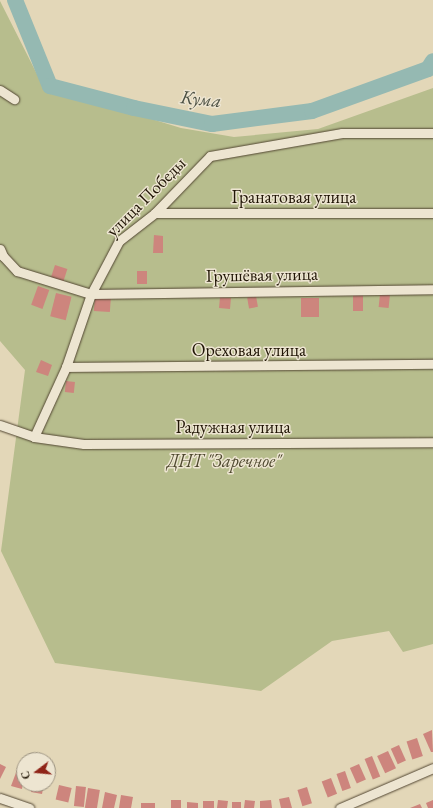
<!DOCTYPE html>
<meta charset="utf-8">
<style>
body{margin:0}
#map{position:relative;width:433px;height:808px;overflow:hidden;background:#e3d7b8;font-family:"EB Garamond",serif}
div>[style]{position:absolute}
.green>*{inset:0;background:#b7bd8d}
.river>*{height:16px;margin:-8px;padding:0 8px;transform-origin:8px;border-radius:8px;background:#95b9b2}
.building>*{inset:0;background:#cd857d;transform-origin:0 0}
.roads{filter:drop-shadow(0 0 1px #524632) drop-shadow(0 0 1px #524632)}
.minor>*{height:9px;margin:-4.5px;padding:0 4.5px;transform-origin:4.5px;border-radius:4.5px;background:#ede5d1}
span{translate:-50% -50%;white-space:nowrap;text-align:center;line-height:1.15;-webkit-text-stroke:3px #ede5d1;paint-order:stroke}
.street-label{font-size:18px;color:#211606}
.park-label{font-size:18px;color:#4e482e;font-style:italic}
.water-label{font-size:19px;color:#4a4f42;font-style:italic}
.north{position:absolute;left:16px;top:752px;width:40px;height:40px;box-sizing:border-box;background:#ede5d1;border:1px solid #9b9280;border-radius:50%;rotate:254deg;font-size:11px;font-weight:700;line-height:16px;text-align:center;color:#211606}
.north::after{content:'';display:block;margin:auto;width:14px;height:18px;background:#8f2418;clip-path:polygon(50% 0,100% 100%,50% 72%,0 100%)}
</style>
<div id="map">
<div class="green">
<i style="clip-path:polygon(0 1px,43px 86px,181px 128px,234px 137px,318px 129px,433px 88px,433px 644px,403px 652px,389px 631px,332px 641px,261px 691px,55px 663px,1px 551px,25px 370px,0 341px)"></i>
</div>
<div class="river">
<i style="left:15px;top:0;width:93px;rotate:67.9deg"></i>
<i style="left:50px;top:86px;width:87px;rotate:14.7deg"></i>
<i style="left:134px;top:108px;width:80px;rotate:11.6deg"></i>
<i style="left:212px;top:124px;width:101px;rotate:-7.4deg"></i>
<i style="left:312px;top:111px;width:123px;rotate:-19.9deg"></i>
<i style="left:428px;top:69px;width:9px;rotate:-58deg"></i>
</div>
<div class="building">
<i style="clip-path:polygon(154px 235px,163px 236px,163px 253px,153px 253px)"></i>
<i style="left:55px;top:265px;width:13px;height:13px;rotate:18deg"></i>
<i style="left:137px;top:271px;width:10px;height:13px"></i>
<i style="left:38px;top:286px;width:12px;height:20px;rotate:20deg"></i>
<i style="left:56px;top:293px;width:16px;height:24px;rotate:14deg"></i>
<i style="left:380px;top:294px;width:10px;height:13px;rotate:6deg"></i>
<i style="left:95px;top:295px;width:16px;height:16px;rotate:4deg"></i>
<i style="left:353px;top:295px;width:10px;height:16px"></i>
<i style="left:256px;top:296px;width:11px;height:9px;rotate:80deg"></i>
<i style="left:220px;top:297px;width:11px;height:11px;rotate:5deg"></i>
<i style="left:301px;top:298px;width:18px;height:19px"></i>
<i style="clip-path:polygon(41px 360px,52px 365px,48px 376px,36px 372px)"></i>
<i style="left:66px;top:381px;width:9px;height:11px;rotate:6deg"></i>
<i style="clip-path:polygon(432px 730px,433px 752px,431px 752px,423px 734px)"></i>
<i style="left:417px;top:738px;width:19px;height:11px;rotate:72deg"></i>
<i style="left:399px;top:745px;width:17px;height:9px;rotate:66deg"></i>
<i style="left:388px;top:751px;width:19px;height:12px;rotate:65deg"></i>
<i style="left:372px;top:756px;width:22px;height:8px;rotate:68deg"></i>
<i style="clip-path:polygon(0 764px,6px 767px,0 779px)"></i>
<i style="left:359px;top:764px;width:17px;height:10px;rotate:66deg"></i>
<i style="clip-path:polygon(17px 770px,24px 772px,22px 789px,11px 786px)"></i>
<i style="left:345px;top:771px;width:18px;height:9px;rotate:71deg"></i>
<i style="left:331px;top:778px;width:17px;height:10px;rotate:69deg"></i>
<i style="clip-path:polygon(32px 784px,44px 784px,42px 794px,31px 792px)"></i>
<i style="left:59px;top:785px;width:13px;height:15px;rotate:13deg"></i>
<i style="left:76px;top:786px;width:10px;height:20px;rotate:6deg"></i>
<i style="left:307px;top:787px;width:17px;height:10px;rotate:73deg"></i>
<i style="left:88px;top:788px;width:12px;height:20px;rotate:9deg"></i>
<i style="clip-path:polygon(105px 792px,117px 795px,114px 808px,102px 808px)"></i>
<i style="clip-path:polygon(121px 795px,133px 797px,131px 808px,119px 808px)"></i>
<i style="clip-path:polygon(289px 797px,292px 808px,281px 808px,279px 799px)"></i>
<i style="left:171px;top:800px;width:10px;height:8px"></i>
<i style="clip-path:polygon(218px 800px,228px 801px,227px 808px,217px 808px)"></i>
<i style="clip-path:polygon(245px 800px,255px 801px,254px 808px,244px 808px)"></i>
<i style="clip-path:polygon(271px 800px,272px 808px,260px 808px,260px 801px)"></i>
<i style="clip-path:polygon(433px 800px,433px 808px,428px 808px,426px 803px)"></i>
<i style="left:203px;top:801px;width:11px;height:7px"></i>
<i style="clip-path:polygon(187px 802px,198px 803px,198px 808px,187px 808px)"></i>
<i style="left:232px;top:802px;width:9px;height:6px"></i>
<i style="left:141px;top:803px;width:14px;height:5px"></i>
<i style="clip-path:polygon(420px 804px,422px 808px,410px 808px)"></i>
</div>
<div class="roads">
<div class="minor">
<i style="left:0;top:90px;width:17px;rotate:33deg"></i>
<i style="left:155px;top:213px;width:278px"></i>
<i style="left:0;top:249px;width:8px;rotate:67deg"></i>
<i style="left:3px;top:256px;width:21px;rotate:47deg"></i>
<i style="left:17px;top:271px;width:77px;rotate:17.3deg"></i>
<i style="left:91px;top:294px;width:342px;rotate:-0.8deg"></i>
<i style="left:66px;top:367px;width:367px;rotate:-0.5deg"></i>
<i style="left:0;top:425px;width:36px;rotate:19deg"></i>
<i style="left:34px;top:437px;width:50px;rotate:8deg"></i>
<i style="left:84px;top:444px;width:349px;rotate:-0.3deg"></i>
<i style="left:34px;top:437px;width:77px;rotate:-65.4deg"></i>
<i style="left:66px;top:367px;width:77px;rotate:-71.1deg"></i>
<i style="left:91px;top:294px;width:60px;rotate:-62.2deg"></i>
<i style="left:119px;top:241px;width:46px;rotate:-37.9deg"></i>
<i style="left:155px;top:213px;width:79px;rotate:-46deg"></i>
<i style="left:210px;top:156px;width:134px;rotate:-9.9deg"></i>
<i style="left:342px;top:133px;width:91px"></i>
<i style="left:0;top:798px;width:31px;rotate:19deg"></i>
<i style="left:340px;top:808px;width:101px;rotate:-23.3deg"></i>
</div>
</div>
<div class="street-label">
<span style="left:146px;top:197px;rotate:-45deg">улица Победы</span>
<span style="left:294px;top:197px">Гранатовая улица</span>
<span style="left:262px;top:275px;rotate:-1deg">Грушёвая улица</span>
<span style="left:249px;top:350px">Ореховая улица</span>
<span style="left:233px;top:427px">Радужная улица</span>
</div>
<div class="park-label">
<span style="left:224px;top:461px">ДНТ "Заречное"</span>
</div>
<div class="water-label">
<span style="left:201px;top:99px;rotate:6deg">Кума</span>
</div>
<div class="north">С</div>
</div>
